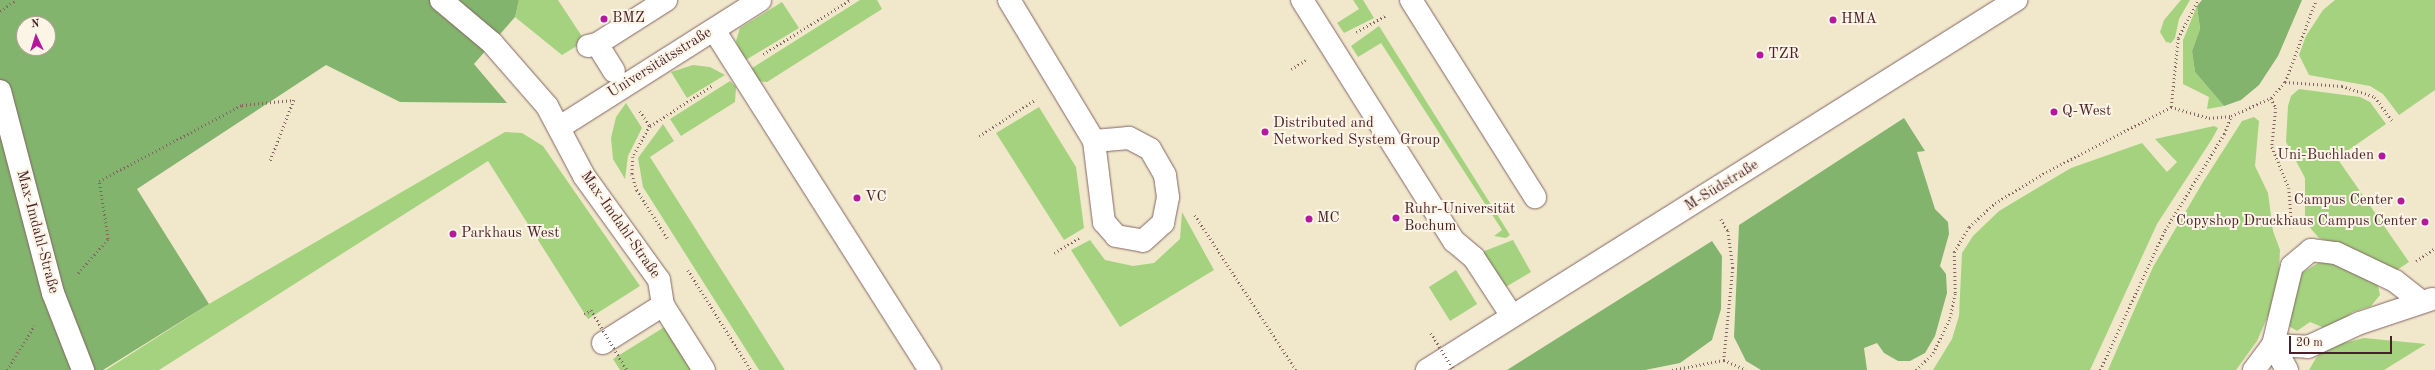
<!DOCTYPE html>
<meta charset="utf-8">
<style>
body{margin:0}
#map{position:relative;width:2435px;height:370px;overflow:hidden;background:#f1e8cc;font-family:"Old Standard TT",serif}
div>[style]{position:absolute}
.green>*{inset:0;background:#a4d27f;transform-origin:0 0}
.forest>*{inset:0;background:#83b46e}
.path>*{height:2.5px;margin-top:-1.25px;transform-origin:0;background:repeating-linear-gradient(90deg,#846563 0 1px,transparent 0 4px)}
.roads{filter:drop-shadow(0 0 1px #846563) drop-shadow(0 0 1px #846563)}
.minor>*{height:22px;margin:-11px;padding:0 11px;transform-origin:11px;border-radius:11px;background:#fff}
.path-bridge>*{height:2.5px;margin-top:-1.25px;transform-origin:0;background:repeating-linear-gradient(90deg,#846563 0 1px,transparent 0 4px)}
.bridges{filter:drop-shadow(0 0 1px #846563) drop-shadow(0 0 1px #846563)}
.minor-bridge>*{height:22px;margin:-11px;padding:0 11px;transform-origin:11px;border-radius:11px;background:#fff}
.dots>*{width:11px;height:11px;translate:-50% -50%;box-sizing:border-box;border:2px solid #fcf5e5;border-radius:50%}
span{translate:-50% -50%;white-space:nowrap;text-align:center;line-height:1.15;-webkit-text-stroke:4px #fcf5e5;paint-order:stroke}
.poi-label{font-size:15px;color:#4a1f2b}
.left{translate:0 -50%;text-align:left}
.right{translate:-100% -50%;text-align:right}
.street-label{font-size:15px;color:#4a1f2b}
.north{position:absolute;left:16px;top:16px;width:40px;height:40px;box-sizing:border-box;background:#fcf5e5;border:1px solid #b59f9b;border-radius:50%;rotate:356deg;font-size:11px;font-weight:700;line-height:16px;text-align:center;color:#4a1f2b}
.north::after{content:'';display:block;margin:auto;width:14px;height:18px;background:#b5179e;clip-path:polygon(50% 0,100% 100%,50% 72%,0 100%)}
.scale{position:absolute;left:2289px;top:336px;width:103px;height:18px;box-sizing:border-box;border:2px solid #4a1f2b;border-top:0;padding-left:5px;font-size:12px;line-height:14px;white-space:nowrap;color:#4a1f2b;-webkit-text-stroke:3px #fcf5e5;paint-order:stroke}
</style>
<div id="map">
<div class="green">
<i style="clip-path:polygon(519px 0,558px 0,585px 41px,562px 55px,515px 17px)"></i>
<i style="clip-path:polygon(860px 0,877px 0,882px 9px,767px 82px,757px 81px,749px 70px)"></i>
<i style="clip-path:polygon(1353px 0,1363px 0,1374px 18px,1344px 33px,1337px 23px,1359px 9px)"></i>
<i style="clip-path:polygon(2181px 0,2190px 0,2179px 19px,2175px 38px,2171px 43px,2166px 42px,2160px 32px,2164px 20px)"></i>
<i style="clip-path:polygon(2335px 0,2435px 0,2435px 90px,2399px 115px,2383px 94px,2370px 86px,2309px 75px,2299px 55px,2306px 36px,2323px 10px)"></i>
<i style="clip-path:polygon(782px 2px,799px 28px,744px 61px,736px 41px,740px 28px)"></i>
<i style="clip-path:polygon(2197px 6px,2200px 29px,2192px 51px,2195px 72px,2224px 106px,2207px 109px,2209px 97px,2183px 84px,2183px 40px)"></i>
<i style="clip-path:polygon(1379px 26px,1510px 235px,1506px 238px,1494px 236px,1502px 230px,1381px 43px,1358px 57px,1351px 46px)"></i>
<i style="clip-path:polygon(693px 65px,710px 67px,725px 75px,687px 98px,671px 72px)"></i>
<i style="clip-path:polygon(730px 81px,736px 87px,735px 102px,681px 136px,670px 119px)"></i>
<i style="clip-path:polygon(2299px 89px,2360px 97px,2370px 102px,2386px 124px,2337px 158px,2409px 262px,2397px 270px,2356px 250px,2319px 238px,2305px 222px,2305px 178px,2286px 142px,2288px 106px,2291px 96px)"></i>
<i style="clip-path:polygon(626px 103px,642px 128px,628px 156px,625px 179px,613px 159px,611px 138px,616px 117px)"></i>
<i style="clip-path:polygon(1039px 107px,1076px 167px,1084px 228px,1064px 240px,996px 133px)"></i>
<i style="clip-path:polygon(2254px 117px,2259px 121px,2255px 166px,2268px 193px,2273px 231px,2280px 250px,2278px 293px,2257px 341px,2236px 370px,2108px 370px,2153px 267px,2203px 182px,2242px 121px)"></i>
<i style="clip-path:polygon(663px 124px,674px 141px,650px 157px,785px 370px,759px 370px,643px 187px,638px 158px)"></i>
<i style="clip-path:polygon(2214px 126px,2218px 128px,2212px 139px,2157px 224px,2090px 370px,1933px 370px,1952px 339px,1959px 316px,1962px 253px,1973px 236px,1999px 211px,2071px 168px,2142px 143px,2167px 172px,2177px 162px,2155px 139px)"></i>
<i style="clip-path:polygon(505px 132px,522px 133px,543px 146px,640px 286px,588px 319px,488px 161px,159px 370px,106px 370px,209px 304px)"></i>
<i style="clip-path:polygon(1182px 212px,1214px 270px,1120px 327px,1071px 250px,1090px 240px,1105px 260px,1133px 266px,1154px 263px,1180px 239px)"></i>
<i style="clip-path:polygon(1513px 240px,1531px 272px,1504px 288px,1482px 252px)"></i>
<i style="clip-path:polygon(2323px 260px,2377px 281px,2380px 295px,2371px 306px,2353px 312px,2329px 330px,2310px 322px,2297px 331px,2287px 325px,2302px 273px)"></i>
<i style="left:1456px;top:270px;width:40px;height:32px;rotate:58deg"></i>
<i style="clip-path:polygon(666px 326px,692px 370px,620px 370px,613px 359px)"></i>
<i style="clip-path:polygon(2364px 338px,2426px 344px,2384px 370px,2309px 370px,2316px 358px,2331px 346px)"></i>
</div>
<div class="forest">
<i style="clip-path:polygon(evenodd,0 0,519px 0,515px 17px,474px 64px,507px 103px,400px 102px,326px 65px,137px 189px,209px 304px,103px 370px,0 370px,0 0,24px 24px,48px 24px,48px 48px,24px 48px,24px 24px)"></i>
<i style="clip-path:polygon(2202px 0,2302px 0,2278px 56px,2259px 85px,2241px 100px,2224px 106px,2195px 72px,2192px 51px,2200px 29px,2197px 6px)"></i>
<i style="clip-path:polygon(1904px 118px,1925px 151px,1917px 152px,1935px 209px,1948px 222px,1949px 234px,1940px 266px,1946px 274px,1947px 293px,1935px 336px,1925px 353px,1910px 361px,1898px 361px,1884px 353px,1877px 343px,1864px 348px,1867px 370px,1761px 370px,1746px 361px,1734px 337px,1739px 225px)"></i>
<i style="clip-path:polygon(1712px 241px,1722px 256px,1721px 309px,1712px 340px,1680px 363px,1645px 370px,1507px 370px)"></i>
</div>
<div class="path">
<i style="left:0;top:11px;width:19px;rotate:-35deg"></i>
<i style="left:1356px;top:32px;width:35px;rotate:-29deg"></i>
<i style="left:763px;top:54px;width:102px;rotate:-31.8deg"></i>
<i style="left:1291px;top:69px;width:17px;rotate:-31deg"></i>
<i style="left:2285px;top:82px;width:57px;rotate:4deg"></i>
<i style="left:2342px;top:86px;width:35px;rotate:18deg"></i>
<i style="left:2375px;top:97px;width:29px;rotate:54deg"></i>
<i style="left:2271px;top:98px;width:11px;rotate:63deg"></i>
<i style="left:2276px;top:108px;width:39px;rotate:96deg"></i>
<i style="left:2272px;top:147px;width:44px;rotate:67.5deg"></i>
<i style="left:2289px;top:188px;width:40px;rotate:85.7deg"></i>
<i style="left:2171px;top:107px;width:69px;rotate:-84.2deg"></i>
<i style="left:2178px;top:38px;width:43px;rotate:-62.2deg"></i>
<i style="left:640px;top:111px;width:18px;rotate:56deg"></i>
<i style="left:650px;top:126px;width:35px;rotate:119deg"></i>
<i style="left:633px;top:157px;width:17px;rotate:93deg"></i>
<i style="left:632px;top:174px;width:17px;rotate:73deg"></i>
<i style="left:637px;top:190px;width:58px;rotate:57.7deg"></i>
<i style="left:650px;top:126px;width:75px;rotate:-33.1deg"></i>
<i style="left:979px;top:136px;width:68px;rotate:-33deg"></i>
<i style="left:1195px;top:215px;width:185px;rotate:56.9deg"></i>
<i style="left:1721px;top:219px;width:14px;rotate:60deg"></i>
<i style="left:1728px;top:231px;width:37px;rotate:82deg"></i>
<i style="left:1733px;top:268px;width:92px;rotate:95.6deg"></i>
<i style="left:1054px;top:253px;width:29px;rotate:-31deg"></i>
<i style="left:2416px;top:261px;width:23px;rotate:-34deg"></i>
<i style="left:688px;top:270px;width:118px;rotate:57.8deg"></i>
<i style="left:78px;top:273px;width:45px;rotate:-48.6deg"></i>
<i style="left:108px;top:239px;width:59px;rotate:-98.8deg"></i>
<i style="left:99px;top:181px;width:162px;rotate:-28deg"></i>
<i style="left:242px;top:105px;width:52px;rotate:-5.5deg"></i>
<i style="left:294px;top:100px;width:66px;rotate:111.2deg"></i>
<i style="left:7px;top:370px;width:52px;rotate:-58.5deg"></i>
<i style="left:1672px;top:370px;width:53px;rotate:-10.9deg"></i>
<i style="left:1724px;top:360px;width:24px;rotate:24deg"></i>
<i style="left:1916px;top:370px;width:24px;rotate:-45deg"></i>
<i style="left:1933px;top:353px;width:39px;rotate:-64deg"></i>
<i style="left:1950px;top:318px;width:25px;rotate:-79deg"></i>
<i style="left:1955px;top:293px;width:41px;rotate:-91.4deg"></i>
<i style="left:1954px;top:252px;width:29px;rotate:-59deg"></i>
<i style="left:1969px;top:227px;width:35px;rotate:-43deg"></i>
<i style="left:1995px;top:203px;width:60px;rotate:-31.3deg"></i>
<i style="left:2046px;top:172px;width:141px;rotate:-27.5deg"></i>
<i style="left:2171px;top:107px;width:40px;rotate:16deg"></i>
<i style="left:2209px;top:118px;width:22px;rotate:-5deg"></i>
<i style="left:2231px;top:116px;width:44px;rotate:-24.2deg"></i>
<i style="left:2271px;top:98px;width:21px;rotate:-49deg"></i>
<i style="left:2285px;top:82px;width:88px;rotate:-69.3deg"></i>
<i style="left:2100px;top:370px;width:154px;rotate:-65.1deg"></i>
<i style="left:2165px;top:230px;width:113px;rotate:-58.4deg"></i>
<i style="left:2224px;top:134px;width:19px;rotate:-69deg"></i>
</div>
<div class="roads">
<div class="minor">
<i style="left:441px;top:0;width:67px;rotate:40.1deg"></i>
<i style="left:492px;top:43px;width:84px;rotate:48.9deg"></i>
<i style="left:547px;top:106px;width:79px;rotate:62.1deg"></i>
<i style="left:584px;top:176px;width:128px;rotate:54.2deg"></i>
<i style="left:659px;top:280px;width:25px;rotate:81deg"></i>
<i style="left:663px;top:305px;width:77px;rotate:57.8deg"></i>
<i style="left:1009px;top:0;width:165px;rotate:58.9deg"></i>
<i style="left:1094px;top:141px;width:82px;rotate:83deg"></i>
<i style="left:1104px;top:222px;width:18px;rotate:49deg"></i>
<i style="left:1116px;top:236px;width:27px;rotate:10deg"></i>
<i style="left:1143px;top:241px;width:27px;rotate:-42deg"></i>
<i style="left:1163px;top:223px;width:26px;rotate:-79deg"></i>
<i style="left:1168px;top:197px;width:22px;rotate:-98deg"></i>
<i style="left:1165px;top:175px;width:30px;rotate:-120deg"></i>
<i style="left:1150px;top:149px;width:24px;rotate:-152deg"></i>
<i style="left:1129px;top:138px;width:35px;rotate:175deg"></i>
<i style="left:1302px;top:0;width:285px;rotate:57.8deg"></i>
<i style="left:1454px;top:241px;width:26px;rotate:40deg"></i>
<i style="left:1474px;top:258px;width:69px;rotate:56.8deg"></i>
<i style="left:1411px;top:0;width:233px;rotate:57.8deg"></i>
<i style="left:714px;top:30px;width:403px;rotate:57.6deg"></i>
<i style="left:597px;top:44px;width:82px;rotate:-32.5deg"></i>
<i style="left:588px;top:46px;width:9px;rotate:-13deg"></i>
<i style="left:597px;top:44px;width:32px;rotate:58deg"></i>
<i style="left:560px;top:127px;width:237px;rotate:-32.4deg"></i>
<i style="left:603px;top:343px;width:71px;rotate:-32.3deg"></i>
<i style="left:1427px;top:370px;width:696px;rotate:-32.14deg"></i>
<i style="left:2254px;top:370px;width:31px;rotate:-53deg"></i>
<i style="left:2273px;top:345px;width:81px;rotate:-76.5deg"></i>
<i style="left:2292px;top:266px;width:25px;rotate:-40deg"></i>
<i style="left:2311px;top:250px;width:25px;rotate:7deg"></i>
<i style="left:2336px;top:253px;width:65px;rotate:25.4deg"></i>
<i style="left:2395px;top:281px;width:33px;rotate:38deg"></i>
<i style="left:2287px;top:370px;width:29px;rotate:-119deg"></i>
<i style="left:2273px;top:345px;width:35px;rotate:3deg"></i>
<i style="left:2308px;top:347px;width:57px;rotate:-24.8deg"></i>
<i style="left:2360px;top:323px;width:76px;rotate:-18.4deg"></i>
</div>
</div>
<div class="path-bridge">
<i style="left:584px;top:314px;width:8px;rotate:-30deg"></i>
<i style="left:591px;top:310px;width:70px;rotate:59deg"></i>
<i style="left:1431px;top:333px;width:44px;rotate:58.1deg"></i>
</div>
<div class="bridges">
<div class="minor-bridge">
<i style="left:0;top:91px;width:209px;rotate:75.3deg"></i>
<i style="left:53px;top:293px;width:83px;rotate:68.7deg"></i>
</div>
</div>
<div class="dots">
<i style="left:604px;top:19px;background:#b5179e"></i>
<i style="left:1833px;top:20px;background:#b5179e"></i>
<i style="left:1760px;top:55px;background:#b5179e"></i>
<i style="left:2054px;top:112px;background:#b5179e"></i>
<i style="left:1265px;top:132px;background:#b5179e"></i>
<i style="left:2382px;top:156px;background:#b5179e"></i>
<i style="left:857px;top:198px;background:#b5179e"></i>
<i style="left:2401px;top:201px;background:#b5179e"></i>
<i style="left:1396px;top:218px;background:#b5179e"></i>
<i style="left:1309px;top:219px;background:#b5179e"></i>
<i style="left:2425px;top:222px;background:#b5179e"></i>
<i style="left:453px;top:234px;background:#b5179e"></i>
</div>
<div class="poi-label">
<span class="left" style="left:612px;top:19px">BMZ</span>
<span class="left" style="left:1841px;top:20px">HMA</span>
<span class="left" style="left:1768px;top:55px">TZR</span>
<span class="left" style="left:2062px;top:112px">Q-West</span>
<span class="left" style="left:1273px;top:132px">Distributed and<br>Networked System Group</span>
<span class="right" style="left:2374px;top:156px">Uni-Buchladen</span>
<span class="left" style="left:865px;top:198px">VC</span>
<span class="right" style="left:2393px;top:201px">Campus Center</span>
<span class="left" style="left:1404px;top:218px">Ruhr-Universität<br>Bochum</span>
<span class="left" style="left:1317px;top:219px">MC</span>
<span class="right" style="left:2417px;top:222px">Copyshop Druckhaus Campus Center</span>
<span class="left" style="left:461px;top:234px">Parkhaus West</span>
</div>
<div class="street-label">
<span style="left:660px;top:63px;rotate:-32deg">Universitätsstraße</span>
<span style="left:1722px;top:186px;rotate:-32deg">M-Südstraße</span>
<span style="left:620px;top:225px;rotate:55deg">Max-Imdahl-Straße</span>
<span style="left:37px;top:232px;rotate:75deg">Max-Imdahl-Straße</span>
</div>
<div class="north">N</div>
<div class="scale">20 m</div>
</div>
